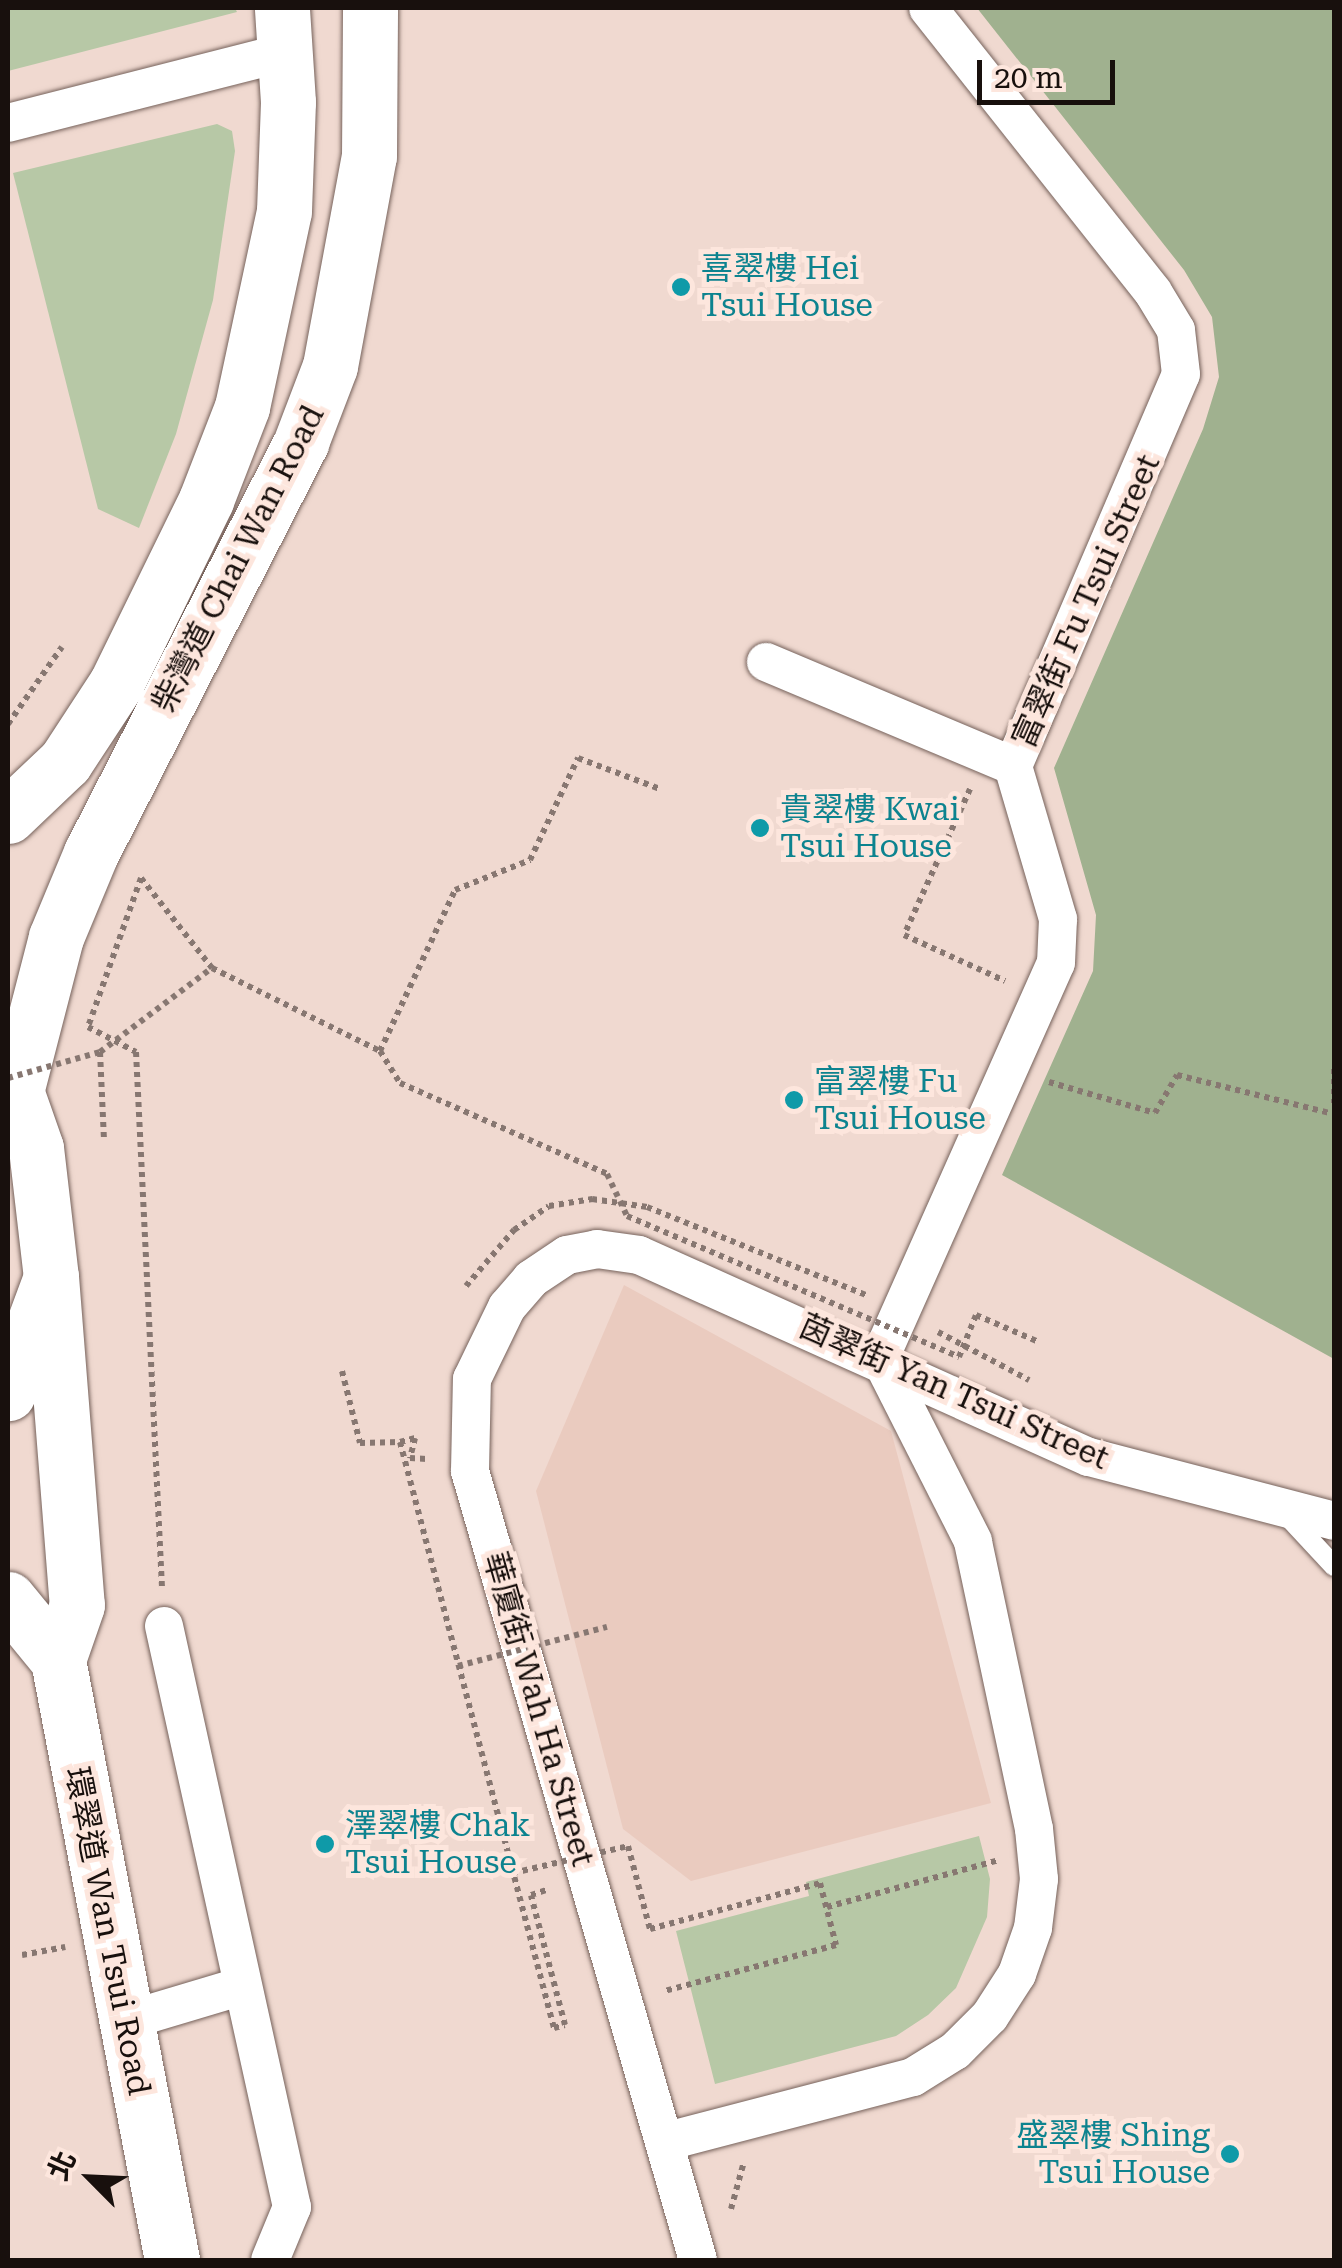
<!DOCTYPE html>
<meta charset="utf-8">
<style>
body{margin:0}
#map{position:relative;width:1342px;height:2268px;overflow:hidden;background:#f0d9d0;font-family:"Roboto Serif","Noto Sans TC",serif}
div>[style]{position:absolute}
.built>*{inset:0;background:#eacbbf}
.green>*{inset:0;background:#b7c8a6}
.forest>*{inset:0;background:#a0b18f}
.path>*{height:6px;margin-top:-3px;transform-origin:0;background:repeating-linear-gradient(90deg,#877771 0 5px,transparent 0 10px)}
.roads{filter:drop-shadow(0 0 2px #76625b) drop-shadow(0 0 2px #76625b)}
.lane>*{height:20px;margin:-10px;padding:0 10px;transform-origin:10px;border-radius:10px;background:#fff}
.street>*{height:38px;margin:-19px;padding:0 19px;transform-origin:19px;border-radius:19px;background:#fff}
.secondary>*{height:55px;margin:-27.5px;padding:0 27.5px;transform-origin:27.5px;border-radius:27.5px;background:#fff}
.primary>*{height:55px;margin:-27.5px;padding:0 27.5px;transform-origin:27.5px;border-radius:27.5px;background:#fff}
.path-bridge>*{height:6px;margin-top:-3px;transform-origin:0;background:repeating-linear-gradient(90deg,#877771 0 5px,transparent 0 10px)}
.dots>*{width:28px;height:28px;translate:-50% -50%;box-sizing:border-box;border:5px solid #fde6dd;border-radius:50%}
span{translate:-50% -50%;white-space:nowrap;text-align:center;line-height:1.15;-webkit-text-stroke:10px #fde6dd;paint-order:stroke}
.culture-label{font-size:32px;color:#0d838f}
.left{translate:0 -50%;text-align:left}
.right{translate:-100% -50%;text-align:right}
.street-label{font-size:32px;color:#18100d}
.frame{position:absolute;inset:0;border:10px solid #18100d;pointer-events:none}
.north{position:absolute;left:40px;top:2128px;width:100px;height:100px;-webkit-text-stroke:8px #fde6dd;paint-order:stroke;rotate:294deg;font-size:28px;font-weight:700;line-height:40px;text-align:center;color:#18100d}
.north::after{content:'';display:block;margin:auto;width:35px;height:45px;background:#18100d;clip-path:polygon(50% 0,100% 100%,50% 72%,0 100%)}
.scale{position:absolute;left:977px;top:60px;width:138px;height:45px;box-sizing:border-box;border:5px solid #18100d;border-top:0;padding-left:12px;font-size:30px;line-height:35px;white-space:nowrap;color:#18100d;-webkit-text-stroke:8px #fde6dd;paint-order:stroke}
</style>
<div id="map">
<div class="built">
<i style="clip-path:polygon(624px 1285px,891px 1431px,991px 1803px,691px 1881px,623px 1829px,536px 1491px)"></i>
</div>
<div class="green">
<i style="clip-path:polygon(8px 8px,235px 8px,237px 12px,8px 71px)"></i>
<i style="clip-path:polygon(217px 124px,232px 131px,235px 151px,213px 300px,176px 434px,139px 528px,98px 509px,13px 173px)"></i>
<i style="clip-path:polygon(979px 1836px,990px 1879px,987px 1917px,956px 1988px,928px 2015px,896px 2036px,715px 2084px,676px 1931px,809px 1896px,806px 1882px)"></i>
</div>
<div class="forest">
<i style="clip-path:polygon(977px 8px,1334px 8px,1334px 1359px,1002px 1175px,1093px 971px,1096px 915px,1054px 768px,1203px 429px,1219px 377px,1212px 317px,1184px 270px)"></i>
</div>
<div class="path">
<i style="left:8px;top:724px;width:94px;rotate:-55deg"></i>
<i style="left:970px;top:789px;width:160px;rotate:114.3deg"></i>
<i style="left:904px;top:935px;width:111px;rotate:24.5deg"></i>
<i style="left:141px;top:878px;width:158px;rotate:109.6deg"></i>
<i style="left:88px;top:1027px;width:54px;rotate:27.5deg"></i>
<i style="left:136px;top:1052px;width:537px;rotate:87.22deg"></i>
<i style="left:141px;top:878px;width:115px;rotate:51.7deg"></i>
<i style="left:212px;top:968px;width:187px;rotate:26.3deg"></i>
<i style="left:380px;top:1051px;width:178px;rotate:-65deg"></i>
<i style="left:455px;top:890px;width:81px;rotate:-21.8deg"></i>
<i style="left:530px;top:860px;width:113px;rotate:-64.8deg"></i>
<i style="left:578px;top:758px;width:88px;rotate:20.7deg"></i>
<i style="left:100px;top:1052px;width:87px;rotate:87.4deg"></i>
<i style="left:1334px;top:1069px;width:34px;rotate:90deg"></i>
<i style="left:1049px;top:1082px;width:110px;rotate:16.3deg"></i>
<i style="left:1155px;top:1113px;width:44px;rotate:-59.9deg"></i>
<i style="left:1177px;top:1075px;width:162px;rotate:14deg"></i>
<i style="left:466px;top:1286px;width:74px;rotate:-49.4deg"></i>
<i style="left:514px;top:1230px;width:42px;rotate:-34.4deg"></i>
<i style="left:549px;top:1206px;width:44px;rotate:-9.2deg"></i>
<i style="left:592px;top:1199px;width:56px;rotate:8.3deg"></i>
<i style="left:647px;top:1207px;width:236px;rotate:21.9deg"></i>
<i style="left:938px;top:1332px;width:103px;rotate:27.8deg"></i>
<i style="left:342px;top:1371px;width:74px;rotate:76deg"></i>
<i style="left:360px;top:1443px;width:40px;rotate:-1.4deg"></i>
<i style="left:400px;top:1442px;width:606px;rotate:75.28deg"></i>
<i style="left:554px;top:2028px;width:11px;rotate:-15deg"></i>
<i style="left:565px;top:2025px;width:134px;rotate:-104.7deg"></i>
<i style="left:531px;top:1895px;width:19px;rotate:-18deg"></i>
<i style="left:400px;top:1442px;width:16px;rotate:-15deg"></i>
<i style="left:415px;top:1438px;width:21px;rotate:104deg"></i>
<i style="left:410px;top:1458px;width:17px;rotate:3deg"></i>
<i style="left:827px;top:1907px;width:178px;rotate:-15.3deg"></i>
<i style="left:650px;top:1929px;width:176px;rotate:-15.1deg"></i>
<i style="left:820px;top:1883px;width:64px;rotate:75.5deg"></i>
<i style="left:836px;top:1945px;width:178px;rotate:165deg"></i>
<i style="left:22px;top:1955px;width:44px;rotate:-10.5deg"></i>
<i style="left:731px;top:2209px;width:46px;rotate:-74.7deg"></i>
</div>
<div class="roads">
<div class="lane">
<i style="left:1281px;top:1509px;width:78px;rotate:47.1deg"></i>
</div>
<div class="street">
<i style="left:8px;top:123px;width:287px;rotate:-14.3deg"></i>
<i style="left:766px;top:662px;width:268px;rotate:22.8deg"></i>
<i style="left:880px;top:1358px;width:432px;rotate:-66deg"></i>
<i style="left:1056px;top:963px;width:44px;rotate:-87.4deg"></i>
<i style="left:1058px;top:919px;width:159px;rotate:-106.4deg"></i>
<i style="left:1013px;top:766px;width:426px;rotate:-66.8deg"></i>
<i style="left:1181px;top:374px;width:44px;rotate:-96.5deg"></i>
<i style="left:1176px;top:330px;width:44px;rotate:-121.2deg"></i>
<i style="left:1153px;top:292px;width:362px;rotate:-128.4deg"></i>
<i style="left:164px;top:1626px;width:595px;rotate:77.58deg"></i>
<i style="left:292px;top:2207px;width:57px;rotate:112.5deg"></i>
<i style="left:125px;top:2021px;width:119px;rotate:-16.6deg"></i>
<i style="left:664px;top:2142px;width:257px;rotate:-14.6deg"></i>
<i style="left:913px;top:2077px;width:49px;rotate:-31.8deg"></i>
<i style="left:955px;top:2051px;width:49px;rotate:-45deg"></i>
<i style="left:990px;top:2016px;width:50px;rotate:-57.3deg"></i>
<i style="left:1017px;top:1974px;width:49px;rotate:-70.8deg"></i>
<i style="left:1033px;top:1928px;width:49px;rotate:-83deg"></i>
<i style="left:1039px;top:1879px;width:50px;rotate:-95.7deg"></i>
<i style="left:1034px;top:1829px;width:294px;rotate:-102deg"></i>
<i style="left:973px;top:1541px;width:205px;rotate:-116.9deg"></i>
<i style="left:698px;top:2260px;width:821px;rotate:-106.12deg"></i>
<i style="left:470px;top:1471px;width:92px;rotate:-88.8deg"></i>
<i style="left:472px;top:1379px;width:80px;rotate:-64.1deg"></i>
<i style="left:507px;top:1307px;width:37px;rotate:-49deg"></i>
<i style="left:531px;top:1279px;width:43px;rotate:-33.7deg"></i>
<i style="left:567px;top:1255px;width:31px;rotate:-11deg"></i>
<i style="left:597px;top:1249px;width:42px;rotate:8.1deg"></i>
<i style="left:639px;top:1255px;width:493px;rotate:24.2deg"></i>
<i style="left:1089px;top:1457px;width:253px;rotate:14.6deg"></i>
</div>
<div class="secondary">
<i style="left:51px;top:1277px;width:329px;rotate:85.5deg"></i>
<i style="left:77px;top:1605px;width:58px;rotate:109.1deg"></i>
<i style="left:58px;top:1660px;width:611px;rotate:79.24deg"></i>
<i style="left:8px;top:1599px;width:79px;rotate:50.7deg"></i>
</div>
<div class="primary">
<i style="left:8px;top:816px;width:79px;rotate:-43.5deg"></i>
<i style="left:65px;top:762px;width:93px;rotate:-56.8deg"></i>
<i style="left:116px;top:684px;width:205px;rotate:-63.9deg"></i>
<i style="left:206px;top:500px;width:100px;rotate:-68.8deg"></i>
<i style="left:242px;top:407px;width:200px;rotate:-77.9deg"></i>
<i style="left:284px;top:211px;width:109px;rotate:-87.9deg"></i>
<i style="left:288px;top:102px;width:94px;rotate:-93.7deg"></i>
<i style="left:8px;top:1068px;width:85px;rotate:70.7deg"></i>
<i style="left:36px;top:1148px;width:130px;rotate:83.4deg"></i>
<i style="left:51px;top:1277px;width:124px;rotate:110.3deg"></i>
<i style="left:17px;top:1088px;width:156px;rotate:-75.5deg"></i>
<i style="left:56px;top:937px;width:91px;rotate:-67.4deg"></i>
<i style="left:91px;top:853px;width:462px;rotate:-62.9deg"></i>
<i style="left:301px;top:442px;width:81px;rotate:-69.1deg"></i>
<i style="left:330px;top:366px;width:214px;rotate:-79.5deg"></i>
<i style="left:369px;top:156px;width:148px;rotate:-89.6deg"></i>
</div>
</div>
<div class="path-bridge">
<i style="left:380px;top:1051px;width:38px;rotate:58deg"></i>
<i style="left:400px;top:1083px;width:226px;rotate:23.7deg"></i>
<i style="left:607px;top:1174px;width:47px;rotate:64.5deg"></i>
<i style="left:627px;top:1216px;width:361px;rotate:23deg"></i>
<i style="left:959px;top:1357px;width:45px;rotate:-68deg"></i>
<i style="left:976px;top:1315px;width:69px;rotate:23.2deg"></i>
<i style="left:8px;top:1078px;width:96px;rotate:-15.8deg"></i>
<i style="left:100px;top:1052px;width:140px;rotate:-36.9deg"></i>
<i style="left:458px;top:1666px;width:154px;rotate:-14.7deg"></i>
<i style="left:513px;top:1873px;width:118px;rotate:-13.2deg"></i>
<i style="left:628px;top:1846px;width:86px;rotate:75.2deg"></i>
</div>
<div class="dots">
<i style="left:681px;top:287px;background:#0f9aa8"></i>
<i style="left:760px;top:828px;background:#0f9aa8"></i>
<i style="left:794px;top:1100px;background:#0f9aa8"></i>
<i style="left:325px;top:1844px;background:#0f9aa8"></i>
<i style="left:1230px;top:2154px;background:#0f9aa8"></i>
</div>
<div class="culture-label">
<span class="left" style="left:701px;top:287px">喜翠樓 Hei<br>Tsui House</span>
<span class="left" style="left:780px;top:828px">貴翠樓 Kwai<br>Tsui House</span>
<span class="left" style="left:814px;top:1100px">富翠樓 Fu<br>Tsui House</span>
<span class="left" style="left:345px;top:1844px">澤翠樓 Chak<br>Tsui House</span>
<span class="right" style="left:1210px;top:2154px">盛翠樓 Shing<br>Tsui House</span>
</div>
<div class="street-label">
<span style="left:238px;top:559px;rotate:-63deg">柴灣道 Chai Wan Road</span>
<span style="left:1086px;top:601px;rotate:-66deg">富翠街 Fu Tsui Street</span>
<span style="left:954px;top:1392px;rotate:24deg">茵翠街 Yan Tsui Street</span>
<span style="left:539px;top:1709px;rotate:74deg">華廈街 Wah Ha Street</span>
<span style="left:108px;top:1931px;rotate:79deg">環翠道 Wan Tsui Road</span>
</div>
<div class="frame"></div>
<div class="north">北</div>
<div class="scale">20 m</div>
</div>
